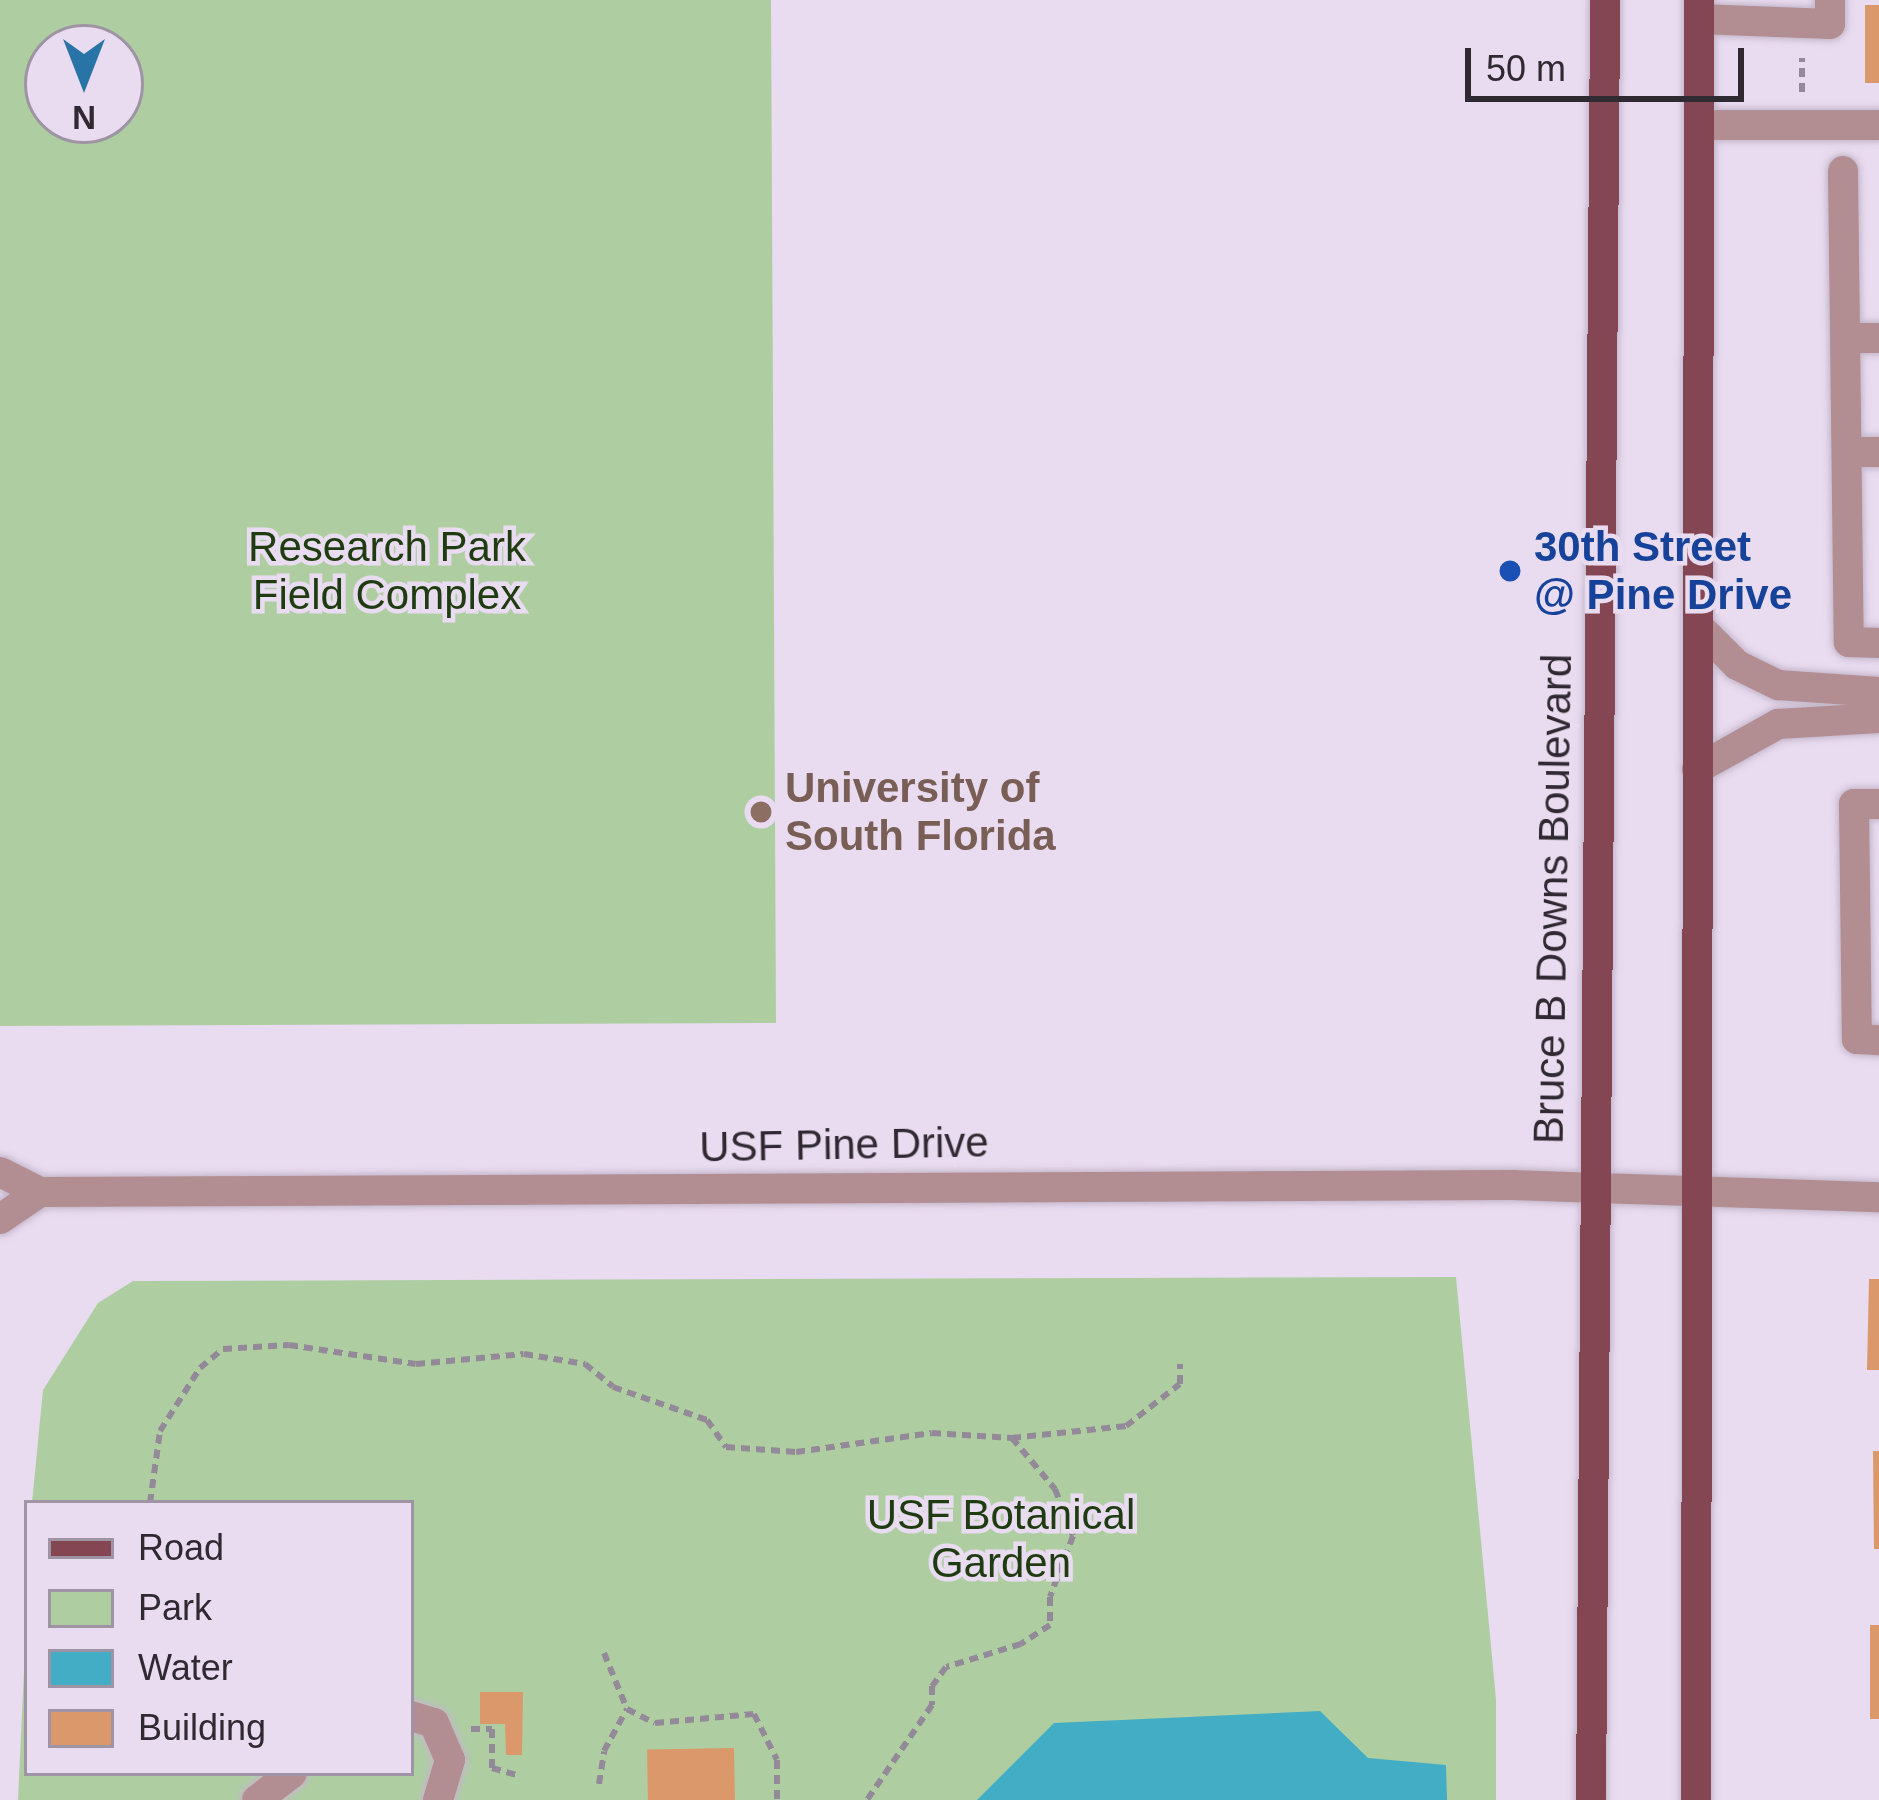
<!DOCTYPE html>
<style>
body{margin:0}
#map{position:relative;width:1879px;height:1800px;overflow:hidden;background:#e9dbf0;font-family:Arial,sans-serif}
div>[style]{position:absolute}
.green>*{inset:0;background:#aecea2}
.water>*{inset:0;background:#42adc4}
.building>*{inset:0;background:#db986a;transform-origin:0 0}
.path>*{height:6px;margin-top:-3px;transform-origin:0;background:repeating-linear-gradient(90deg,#948998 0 9px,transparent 0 15px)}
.roads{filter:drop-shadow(0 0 3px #c4b7ca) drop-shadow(0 0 3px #c4b7ca)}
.minor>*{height:30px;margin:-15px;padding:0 15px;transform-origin:15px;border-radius:15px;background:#b28d92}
.major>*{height:30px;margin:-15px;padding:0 15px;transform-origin:15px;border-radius:15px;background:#844653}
.dots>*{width:33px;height:33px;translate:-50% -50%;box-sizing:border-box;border:6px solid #e9dbf0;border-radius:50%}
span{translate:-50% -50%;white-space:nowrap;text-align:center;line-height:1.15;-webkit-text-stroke:9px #e9dbf0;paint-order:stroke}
.park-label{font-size:42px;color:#1e3c10}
.transit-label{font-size:42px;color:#164399;font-weight:700}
.left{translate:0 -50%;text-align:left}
.education-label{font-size:42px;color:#785e54;font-weight:700}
.street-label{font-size:42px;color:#2f2931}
.legend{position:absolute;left:24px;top:1500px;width:390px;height:276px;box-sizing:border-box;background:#e9dbf0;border:3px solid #9f94a4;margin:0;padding:15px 21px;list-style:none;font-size:36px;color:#2f2931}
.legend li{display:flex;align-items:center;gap:24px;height:60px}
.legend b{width:60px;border:3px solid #9f94a4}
.north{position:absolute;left:24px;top:24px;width:120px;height:120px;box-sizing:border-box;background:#e9dbf0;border:3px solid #9f94a4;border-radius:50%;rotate:180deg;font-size:33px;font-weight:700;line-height:48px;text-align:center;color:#2f2931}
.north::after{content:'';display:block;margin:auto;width:42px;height:54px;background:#2974a7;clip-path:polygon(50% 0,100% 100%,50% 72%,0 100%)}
.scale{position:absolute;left:1465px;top:48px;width:279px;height:54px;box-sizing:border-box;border:6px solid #2f2931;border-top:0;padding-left:15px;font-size:36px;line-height:42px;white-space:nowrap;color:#2f2931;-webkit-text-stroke:9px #e9dbf0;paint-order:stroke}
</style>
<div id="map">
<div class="green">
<i style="clip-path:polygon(evenodd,0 0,771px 0,776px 1023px,0 1026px,0 0,48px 48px,120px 48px,120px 120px,48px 120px,48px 48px)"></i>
<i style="clip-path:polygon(1456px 1277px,1496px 1699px,1496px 1800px,18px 1800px,27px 1605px,27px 1773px,411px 1773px,411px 1503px,32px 1503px,43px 1390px,98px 1303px,133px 1281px)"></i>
</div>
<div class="water">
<i style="clip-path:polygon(1320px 1711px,1368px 1758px,1446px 1765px,1447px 1800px,977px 1800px,1054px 1723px)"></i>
</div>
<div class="building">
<i style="left:1865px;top:5px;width:14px;height:78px"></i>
<i style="clip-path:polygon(1869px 1279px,1879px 1279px,1879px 1370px,1867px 1370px)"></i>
<i style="clip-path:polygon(1873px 1451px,1879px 1451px,1879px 1549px,1874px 1549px)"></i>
<i style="left:1870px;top:1625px;width:9px;height:94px"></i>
<i style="clip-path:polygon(480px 1692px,523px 1692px,522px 1755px,506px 1755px,505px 1724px,480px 1724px)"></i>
<i style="left:734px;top:1748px;width:52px;height:87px;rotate:89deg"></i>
</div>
<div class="path">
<i style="left:1802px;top:92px;width:34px;rotate:-90deg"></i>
<i style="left:1012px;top:1438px;width:115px;rotate:-6deg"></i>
<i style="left:1126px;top:1426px;width:68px;rotate:-37.9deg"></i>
<i style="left:1180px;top:1384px;width:20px;rotate:-90deg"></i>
<i style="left:150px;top:1503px;width:73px;rotate:-82.1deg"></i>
<i style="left:160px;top:1431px;width:75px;rotate:-57.6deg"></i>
<i style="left:200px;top:1368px;width:30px;rotate:-40deg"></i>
<i style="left:223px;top:1349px;width:66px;rotate:-3.5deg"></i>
<i style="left:289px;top:1345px;width:128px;rotate:8.5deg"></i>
<i style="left:416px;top:1364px;width:108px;rotate:-5.3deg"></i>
<i style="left:524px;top:1354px;width:62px;rotate:9.3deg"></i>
<i style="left:585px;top:1364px;width:36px;rotate:39deg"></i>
<i style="left:613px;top:1387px;width:100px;rotate:19.3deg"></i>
<i style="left:707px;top:1420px;width:33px;rotate:55deg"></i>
<i style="left:726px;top:1447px;width:70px;rotate:4.1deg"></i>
<i style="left:796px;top:1452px;width:137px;rotate:-8deg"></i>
<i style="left:932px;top:1433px;width:80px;rotate:3.6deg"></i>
<i style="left:1012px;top:1438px;width:67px;rotate:49.9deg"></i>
<i style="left:1055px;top:1489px;width:50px;rotate:69deg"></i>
<i style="left:1073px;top:1536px;width:65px;rotate:110.7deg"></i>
<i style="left:1050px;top:1597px;width:28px;rotate:90deg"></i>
<i style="left:1050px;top:1625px;width:35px;rotate:147deg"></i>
<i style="left:1021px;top:1644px;width:78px;rotate:163deg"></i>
<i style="left:946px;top:1667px;width:24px;rotate:126deg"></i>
<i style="left:932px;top:1686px;width:19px;rotate:90deg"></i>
<i style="left:932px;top:1705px;width:115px;rotate:124.4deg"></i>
<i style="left:604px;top:1653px;width:61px;rotate:67.7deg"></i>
<i style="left:471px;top:1729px;width:21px"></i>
<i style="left:492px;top:1729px;width:39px;rotate:90deg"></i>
<i style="left:492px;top:1768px;width:26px;rotate:16deg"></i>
<i style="left:599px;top:1784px;width:33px;rotate:-81deg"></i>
<i style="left:604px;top:1751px;width:48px;rotate:-61.3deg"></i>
<i style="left:627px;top:1709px;width:31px;rotate:27deg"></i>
<i style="left:655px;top:1723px;width:99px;rotate:-5.2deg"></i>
<i style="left:754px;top:1714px;width:51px;rotate:63.4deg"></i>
<i style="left:777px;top:1760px;width:40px;rotate:90deg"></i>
</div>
<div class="roads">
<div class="minor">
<i style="left:1699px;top:19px;width:131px;rotate:2.2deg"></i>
<i style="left:1830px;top:24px;width:24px;rotate:-90deg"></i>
<i style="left:1699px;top:125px;width:180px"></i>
<i style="left:1843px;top:171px;width:471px;rotate:89.3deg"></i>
<i style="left:1849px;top:642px;width:30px;rotate:2deg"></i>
<i style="left:1847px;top:338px;width:32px"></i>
<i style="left:1847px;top:452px;width:32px"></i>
<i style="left:1698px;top:626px;width:55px;rotate:45deg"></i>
<i style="left:1737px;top:665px;width:46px;rotate:26deg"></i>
<i style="left:1778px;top:685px;width:101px;rotate:4deg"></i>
<i style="left:1697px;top:769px;width:93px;rotate:-29.1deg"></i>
<i style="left:1778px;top:724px;width:101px;rotate:-3.4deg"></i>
<i style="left:1879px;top:804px;width:25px;rotate:180deg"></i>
<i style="left:1854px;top:804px;width:235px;rotate:89.3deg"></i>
<i style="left:1857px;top:1039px;width:22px;rotate:3deg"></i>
<i style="left:0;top:1172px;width:45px;rotate:26.6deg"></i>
<i style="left:0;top:1219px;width:48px;rotate:-34deg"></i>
<i style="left:40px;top:1192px;width:1472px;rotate:-0.27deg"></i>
<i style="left:1512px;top:1185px;width:367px;rotate:1.9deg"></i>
<i style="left:411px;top:1716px;width:24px;rotate:17deg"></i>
<i style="left:434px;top:1723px;width:40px;rotate:66.6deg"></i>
<i style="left:450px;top:1760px;width:42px;rotate:106.7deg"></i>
<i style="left:257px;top:1800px;width:44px;rotate:-37.6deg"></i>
</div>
<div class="major">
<i style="left:1591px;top:1800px;width:1800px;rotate:-89.55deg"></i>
<i style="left:1696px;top:1800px;width:1800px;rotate:-89.9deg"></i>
</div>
</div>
<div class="dots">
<i style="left:1510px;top:571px;background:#1a4fb4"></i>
<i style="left:761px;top:812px;background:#8d6e63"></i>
</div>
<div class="park-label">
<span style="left:387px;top:571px">Research Park<br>Field Complex</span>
<span style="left:1001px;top:1539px">USF Botanical<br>Garden</span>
</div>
<div class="transit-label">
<span class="left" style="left:1534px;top:571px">30th Street<br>@ Pine Drive</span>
</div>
<div class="education-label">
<span class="left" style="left:785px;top:812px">University of<br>South Florida</span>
</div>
<div class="street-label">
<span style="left:1553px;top:899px;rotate:-89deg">Bruce B Downs Boulevard</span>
<span style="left:844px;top:1145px;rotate:-1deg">USF Pine Drive</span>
</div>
<ul class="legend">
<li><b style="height:15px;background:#844653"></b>Road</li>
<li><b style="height:33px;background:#aecea2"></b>Park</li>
<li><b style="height:33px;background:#42adc4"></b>Water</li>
<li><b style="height:33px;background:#db986a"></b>Building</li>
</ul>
<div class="north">N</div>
<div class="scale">50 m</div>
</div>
